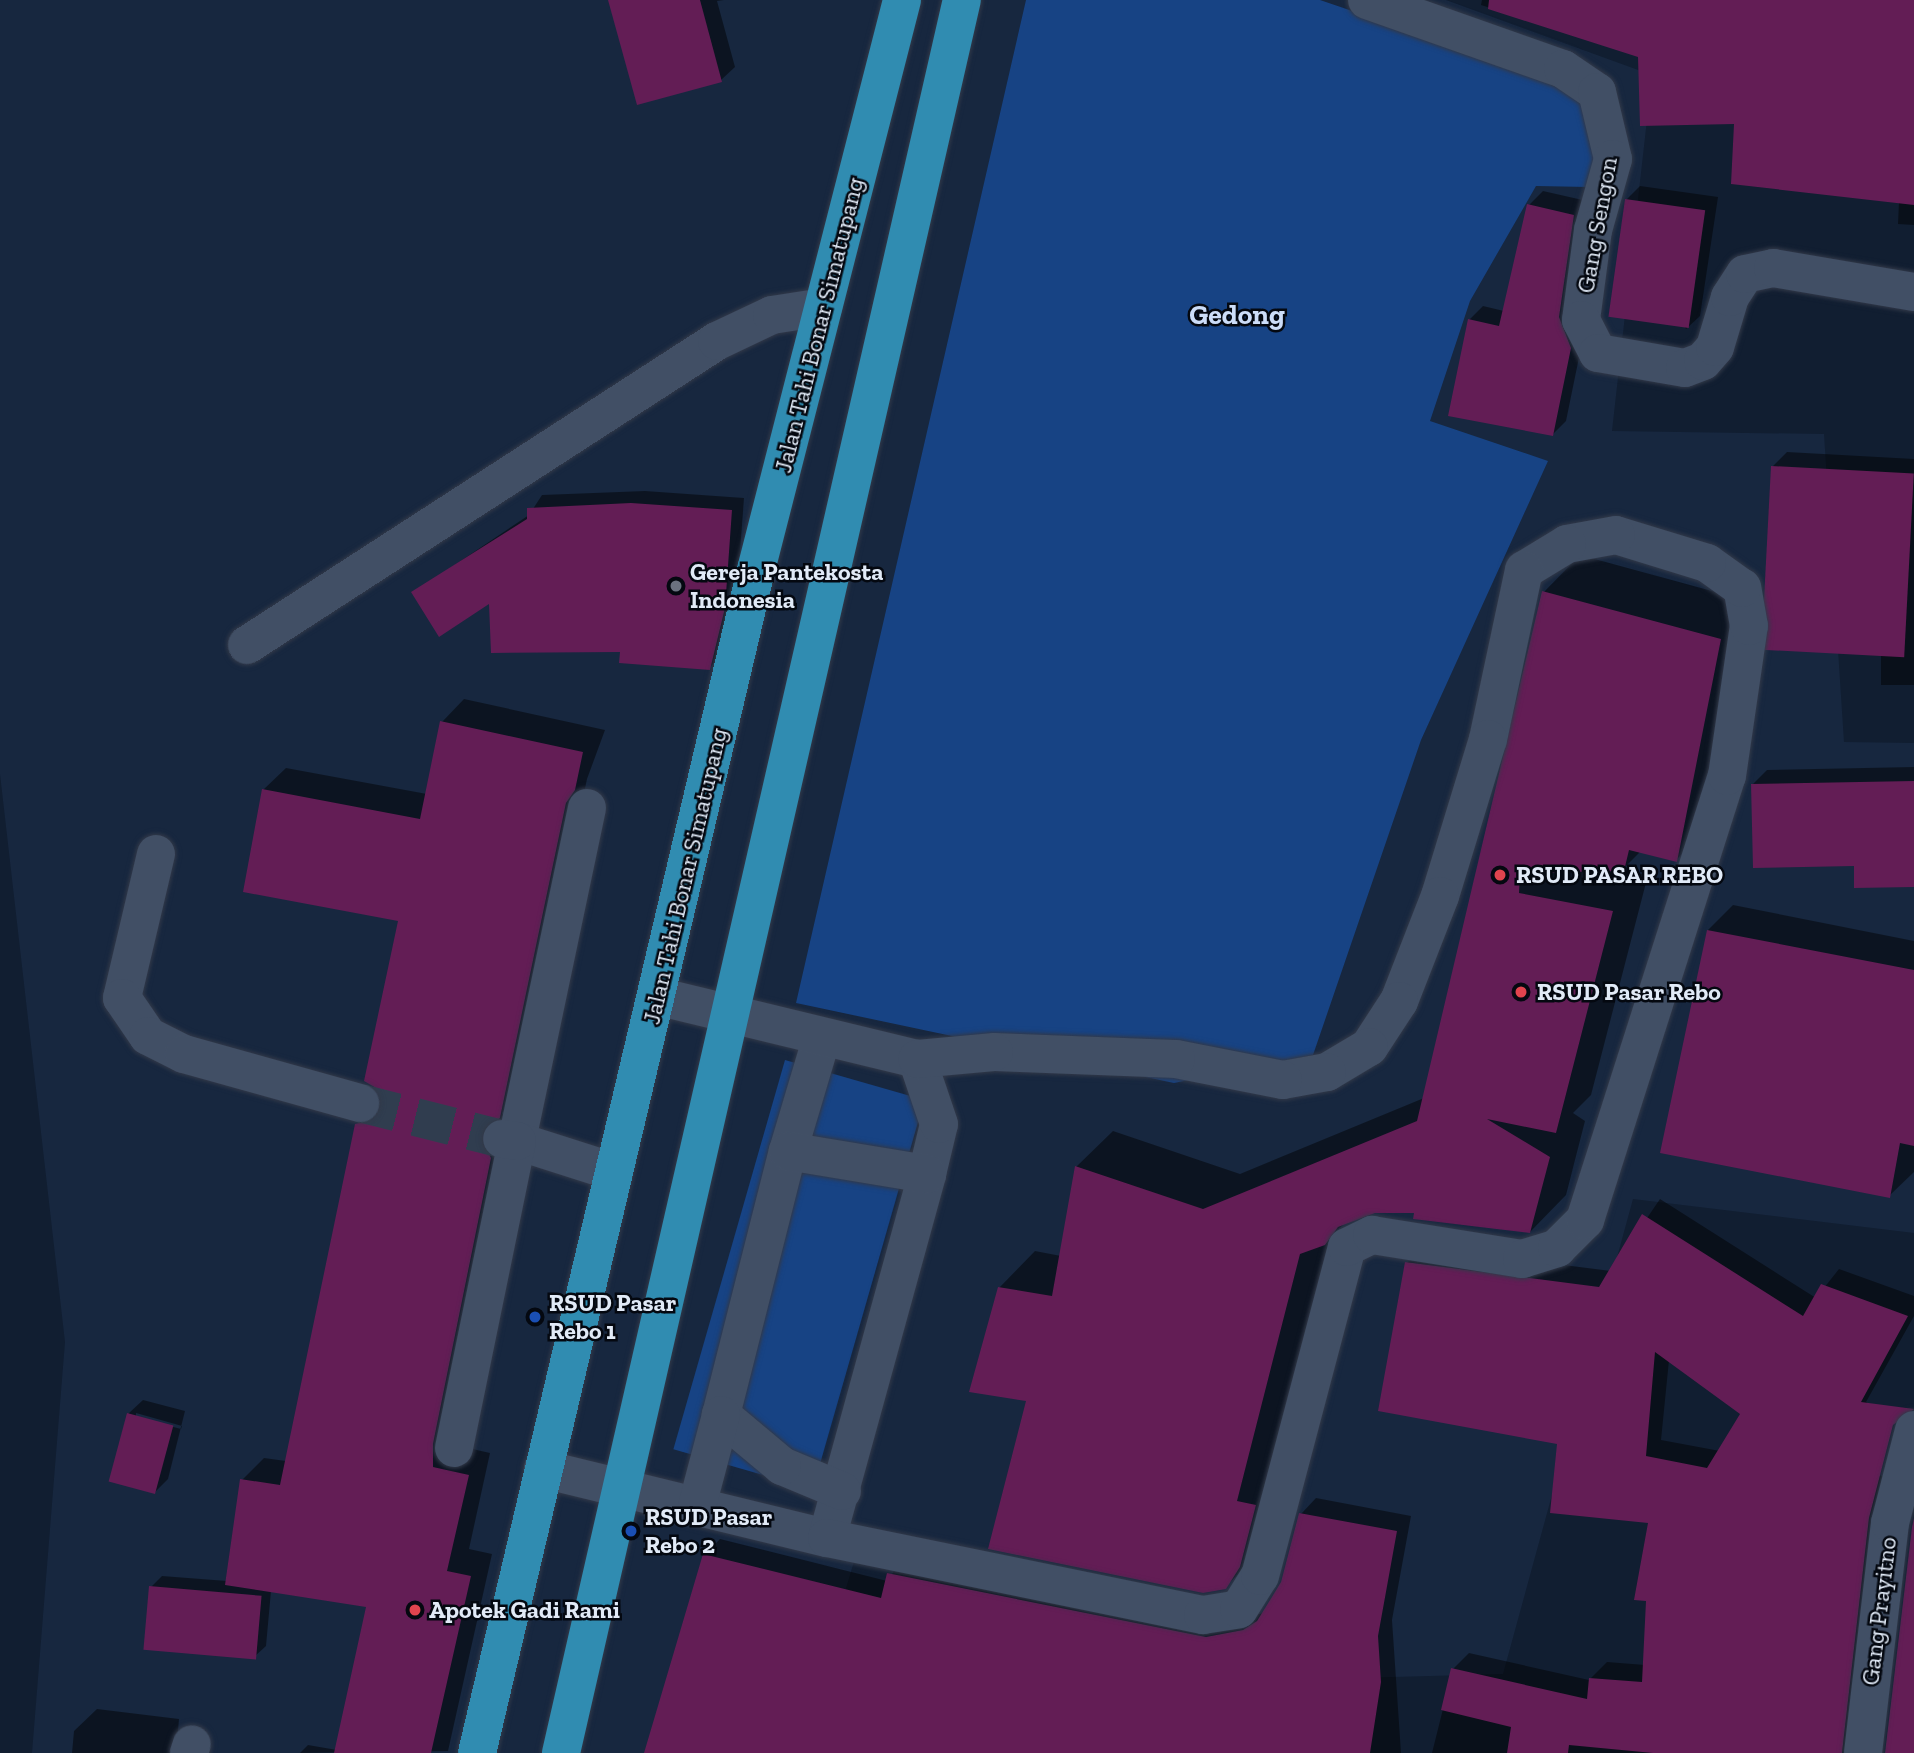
<!DOCTYPE html>
<style>
body{margin:0}
#map{position:relative;width:1914px;height:1753px;overflow:hidden;background:#111e31;font-family:"Zilla Slab",serif}
div>[style]{position:absolute}
.built>*{inset:0;background:#17273f}
.green>*{inset:0;background:#174384;transform-origin:0 0}
.shadow>*{inset:0;background:#0007}
.building>*{inset:0;background:#631d55;transform-origin:0 0}
.minor-tunnel>*{height:38px;margin-top:-19px;transform-origin:0;background:repeating-linear-gradient(90deg,#303d4f 0 38px,transparent 0 57px)}
.roads{filter:drop-shadow(0 0 2px #323949) drop-shadow(0 0 2px #323949)}
.minor>*{height:38px;margin:-19px;padding:0 19px;transform-origin:19px;border-radius:19px;background:#414f65}
.highway>*{height:38px;margin:-19px;padding:0 19px;transform-origin:19px;border-radius:19px;background:#308cb1}
.dots>*{width:19px;height:19px;translate:-50% -50%;box-sizing:border-box;border:4px solid #040810;border-radius:50%}
span{translate:-50% -50%;white-space:nowrap;text-align:center;line-height:1.15;-webkit-text-stroke:5px #040810;paint-order:stroke}
.street-label{font-size:24px;color:#e1eaf7}
.poi-label{font-size:24px;color:#e1eaf7;font-weight:700}
.left{translate:0 -50%;text-align:left}
.quarter-label{font-size:28px;color:#ccddf8;font-weight:700}
</style>
<div id="map">
<div class="built">
<i style="clip-path:polygon(0 0,1446px 0,1652px 75px,1612px 431px,1824px 434px,1844px 742px,1914px 743px,1914px 1233px,1633px 1199px,1503px 1674px,1320px 1679px,858px 1548px,797px 1753px,32px 1753px,65px 1342px,0 774px)"></i>
</div>
<div class="green">
<i style="clip-path:polygon(1026px 0,1320px 0,1502px 62px,1607px 111px,1589px 187px,1536px 186px,1470px 301px,1430px 421px,1548px 461px,1421px 740px,1313px 1055px,1174px 1083px,796px 1003px)"></i>
<i style="left:785px;top:1060px;width:145px;height:405px;rotate:16deg"></i>
</div>
<div class="shadow">
<i style="clip-path:polygon(609px 0,724px 0,717px 1px,735px 67px,721px 80px,638px 103px)"></i>
<i style="clip-path:polygon(1482px 0,1914px 0,1914px 225px,1898px 224px,1899px 202px,1736px 122px,1639px 55px,1481px 5px)"></i>
<i style="clip-path:polygon(1640px 186px,1718px 197px,1700px 316px,1686px 329px,1626px 200px)"></i>
<i style="clip-path:polygon(1543px 191px,1587px 201px,1584px 333px,1566px 421px,1552px 435px,1469px 320px,1483px 306px,1504px 311px,1529px 205px)"></i>
<i style="clip-path:polygon(1787px 452px,1914px 459px,1914px 685px,1881px 685px,1881px 646px,1773px 466px)"></i>
<i style="clip-path:polygon(645px 491px,744px 498px,737px 593px,723px 654px,709px 668px,622px 650px,491px 601px,413px 593px,529px 515px,542px 495px)"></i>
<i style="clip-path:polygon(1580px 555px,1756px 603px,1712px 824px,1676px 860px,1641px 851px,1622px 870px,1648px 875px,1591px 1095px,1573px 1113px,1585px 1121px,1566px 1195px,1530px 1232px,1416px 1211px,1374px 1212px,1345px 1223px,1330px 1237px,1272px 1465px,1262px 1551px,1225px 1587px,1028px 1400px,999px 1288px,1035px 1251px,1061px 1256px,1076px 1167px,1113px 1131px,1240px 1174px,1424px 1098px,1544px 592px)"></i>
<i style="clip-path:polygon(464px 699px,605px 730px,587px 779px,521px 1094px,502px 1113px,513px 1134px,455px 1445px,490px 1453px,469px 1549px,492px 1554px,448px 1751px,300px 1753px,308px 1745px,337px 1750px,368px 1605px,271px 1591px,266px 1646px,254px 1657px,151px 1587px,162px 1576px,227px 1581px,242px 1480px,264px 1458px,286px 1461px,357px 1125px,381px 1102px,400px 920px,263px 790px,286px 768px,427px 794px,442px 722px)"></i>
<i style="clip-path:polygon(1914px 767px,1914px 886px,1856px 864px,1752px 785px,1767px 770px)"></i>
<i style="clip-path:polygon(1733px 905px,1914px 941px,1914px 1172px,1889px 1196px,1708px 930px)"></i>
<i style="clip-path:polygon(evenodd,1660px 1199px,1816px 1298px,1839px 1269px,1914px 1296px,1914px 1316px,1866px 1402px,1891px 1417px,1857px 1473px,1891px 1477px,1865px 1753px,1432px 1753px,1453px 1669px,1469px 1653px,1589px 1680px,1607px 1662px,1645px 1665px,1650px 1522px,1559px 1443px,1407px 1263px,1423px 1247px,1611px 1271px,1660px 1199px,1669px 1360px,1742px 1414px,1720px 1451px,1661px 1440px,1669px 1360px)"></i>
<i style="clip-path:polygon(evenodd,143px 1400px,185px 1411px,168px 1479px,154px 1493px,111px 1481px,129px 1413px,143px 1400px,136px 1413px,182px 1426px,181px 1429px,136px 1417px,136px 1413px)"></i>
<i style="clip-path:polygon(1316px 1498px,1411px 1516px,1392px 1620px,1401px 1753px,646px 1753px,705px 1555px,720px 1539px,887px 1581px,904px 1558px,1222px 1622px,1264px 1613px,1283px 1583px,1301px 1514px)"></i>
<i style="clip-path:polygon(97px 1709px,179px 1719px,177px 1742px,210px 1753px,72px 1753px,74px 1731px)"></i>
</div>
<div class="building">
<i style="clip-path:polygon(608px 0,700px 0,722px 82px,637px 105px)"></i>
<i style="clip-path:polygon(1489px 0,1914px 0,1914px 205px,1731px 184px,1734px 124px,1640px 126px,1638px 57px,1488px 9px)"></i>
<i style="left:1625px;top:199px;width:81px;height:119px;rotate:8deg"></i>
<i style="clip-path:polygon(1527px 204px,1574px 215px,1559px 317px,1571px 348px,1553px 436px,1448px 416px,1468px 319px,1499px 326px)"></i>
<i style="left:1771px;top:466px;width:143px;height:184px;rotate:3deg"></i>
<i style="clip-path:polygon(631px 503px,732px 510px,725px 608px,710px 670px,619px 663px,620px 652px,491px 653px,489px 604px,439px 637px,411px 592px,527px 519px,527px 508px)"></i>
<i style="clip-path:polygon(1542px 591px,1721px 639px,1677px 862px,1629px 850px,1624px 871px,1520px 873px,1519px 893px,1613px 911px,1556px 1133px,1487px 1119px,1550px 1157px,1530px 1233px,1413px 1219px,1414px 1213px,1375px 1213px,1338px 1227px,1325px 1245px,1300px 1254px,1237px 1501px,1256px 1505px,1240px 1567px,1226px 1589px,1203px 1593px,988px 1549px,1026px 1401px,969px 1392px,998px 1287px,1052px 1296px,1075px 1166px,1203px 1209px,1417px 1121px)"></i>
<i style="clip-path:polygon(440px 721px,583px 752px,575px 790px,566px 803px,500px 1118px,480px 1135px,491px 1158px,433px 1444px,433px 1467px,469px 1475px,447px 1571px,471px 1576px,431px 1753px,334px 1753px,366px 1607px,225px 1585px,240px 1479px,280px 1485px,355px 1124px,375px 1119px,381px 1108px,376px 1088px,364px 1081px,398px 921px,243px 892px,262px 789px,420px 819px)"></i>
<i style="clip-path:polygon(1914px 781px,1914px 887px,1854px 888px,1854px 866px,1753px 868px,1751px 784px)"></i>
<i style="clip-path:polygon(1707px 930px,1914px 970px,1914px 1146px,1900px 1143px,1890px 1198px,1660px 1153px)"></i>
<i style="clip-path:polygon(evenodd,1642px 1214px,1803px 1316px,1821px 1284px,1908px 1316px,1861px 1402px,1914px 1409px,1893px 1425px,1869px 1518px,1842px 1753px,1653px 1753px,1569px 1745px,1568px 1753px,1507px 1753px,1511px 1727px,1441px 1710px,1451px 1668px,1587px 1699px,1589px 1678px,1642px 1682px,1646px 1601px,1634px 1600px,1648px 1523px,1550px 1513px,1557px 1444px,1378px 1411px,1405px 1262px,1599px 1287px,1642px 1214px,1655px 1352px,1740px 1414px,1707px 1468px,1646px 1456px,1655px 1352px)"></i>
<i style="left:127px;top:1413px;width:48px;height:71px;rotate:15deg"></i>
<i style="clip-path:polygon(1299px 1513px,1397px 1531px,1378px 1636px,1381px 1682px,1370px 1753px,644px 1753px,703px 1554px,881px 1598px,887px 1573px,1206px 1637px,1243px 1630px,1257px 1621px,1281px 1582px)"></i>
<i style="clip-path:polygon(1914px 1518px,1914px 1753px,1885px 1753px,1912px 1527px)"></i>
<i style="left:149px;top:1586px;width:113px;height:64px;rotate:5deg"></i>
</div>
<div class="minor-tunnel">
<i style="left:360px;top:1103px;width:146px;rotate:14.2deg"></i>
</div>
<div class="roads">
<div class="minor">
<i style="left:1367px;top:0;width:208px;rotate:19.4deg"></i>
<i style="left:1563px;top:69px;width:41px;rotate:34.1deg"></i>
<i style="left:1597px;top:92px;width:69px;rotate:76.6deg"></i>
<i style="left:1613px;top:159px;width:74px;rotate:105.7deg"></i>
<i style="left:1593px;top:230px;width:91px;rotate:97.6deg"></i>
<i style="left:1581px;top:320px;width:37px;rotate:63deg"></i>
<i style="left:1598px;top:353px;width:88px;rotate:9.8deg"></i>
<i style="left:1685px;top:368px;width:19px;rotate:-21deg"></i>
<i style="left:1703px;top:361px;width:18px;rotate:-49deg"></i>
<i style="left:1715px;top:347px;width:52px;rotate:-73.3deg"></i>
<i style="left:1730px;top:297px;width:27px;rotate:-57deg"></i>
<i style="left:1745px;top:274px;width:29px;rotate:-12deg"></i>
<i style="left:1773px;top:268px;width:143px;rotate:9.7deg"></i>
<i style="left:247px;top:645px;width:560px;rotate:-32.9deg"></i>
<i style="left:717px;top:341px;width:61px;rotate:-25.3deg"></i>
<i style="left:772px;top:315px;width:52px;rotate:-8.9deg"></i>
<i style="left:587px;top:808px;width:340px;rotate:101.9deg"></i>
<i style="left:517px;top:1141px;width:102px;rotate:17.7deg"></i>
<i style="left:156px;top:854px;width:148px;rotate:103.3deg"></i>
<i style="left:122px;top:998px;width:46px;rotate:55.6deg"></i>
<i style="left:148px;top:1036px;width:40px;rotate:26.6deg"></i>
<i style="left:184px;top:1054px;width:183px;rotate:15.6deg"></i>
<i style="left:788px;top:1151px;width:119px;rotate:-73.4deg"></i>
<i style="left:454px;top:1448px;width:313px;rotate:-78.4deg"></i>
<i style="left:517px;top:1141px;width:15px;rotate:-172deg"></i>
<i style="left:543px;top:1469px;width:292px;rotate:13.7deg"></i>
<i style="left:827px;top:1538px;width:377px;rotate:-74.6deg"></i>
<i style="left:927px;top:1174px;width:51px;rotate:-76.5deg"></i>
<i style="left:939px;top:1124px;width:69px;rotate:-108.7deg"></i>
<i style="left:917px;top:1059px;width:268px;rotate:-166.4deg"></i>
<i style="left:842px;top:1491px;width:65px;rotate:-157.4deg"></i>
<i style="left:782px;top:1466px;width:80px;rotate:-140.1deg"></i>
<i style="left:721px;top:1415px;width:272px;rotate:-75.8deg"></i>
<i style="left:788px;top:1151px;width:141px;rotate:9.4deg"></i>
<i style="left:697px;top:1506px;width:94px;rotate:-75.2deg"></i>
<i style="left:827px;top:1538px;width:384px;rotate:11.6deg"></i>
<i style="left:1203px;top:1615px;width:36px;rotate:-9deg"></i>
<i style="left:1239px;top:1609px;width:39px;rotate:-58deg"></i>
<i style="left:1260px;top:1576px;width:340px;rotate:-75.2deg"></i>
<i style="left:1347px;top:1247px;width:28px;rotate:-26deg"></i>
<i style="left:1372px;top:1235px;width:152px;rotate:9.1deg"></i>
<i style="left:1522px;top:1259px;width:37px;rotate:-17deg"></i>
<i style="left:1557px;top:1248px;width:40px;rotate:-45deg"></i>
<i style="left:1585px;top:1220px;width:466px;rotate:-72.3deg"></i>
<i style="left:1727px;top:776px;width:152px;rotate:-81.7deg"></i>
<i style="left:1749px;top:626px;width:39px;rotate:-100deg"></i>
<i style="left:1742px;top:588px;width:43px;rotate:-144.5deg"></i>
<i style="left:1707px;top:563px;width:95px;rotate:-162.9deg"></i>
<i style="left:1616px;top:535px;width:50px;rotate:169.6deg"></i>
<i style="left:1567px;top:544px;width:50px;rotate:148.8deg"></i>
<i style="left:1524px;top:570px;width:173px;rotate:102deg"></i>
<i style="left:1488px;top:739px;width:164px;rotate:107deg"></i>
<i style="left:1440px;top:896px;width:113px;rotate:111.3deg"></i>
<i style="left:1399px;top:1001px;width:55px;rotate:123.1deg"></i>
<i style="left:1369px;top:1047px;width:49px;rotate:149.2deg"></i>
<i style="left:1327px;top:1072px;width:45px;rotate:169.7deg"></i>
<i style="left:1283px;top:1080px;width:109px;rotate:-168.9deg"></i>
<i style="left:1176px;top:1059px;width:182px;rotate:-177.8deg"></i>
<i style="left:994px;top:1052px;width:77px;rotate:174.8deg"></i>
<i style="left:189px;top:1753px;width:9px;rotate:-72deg"></i>
<i style="left:1863px;top:1753px;width:232px;rotate:-83.3deg"></i>
<i style="left:1890px;top:1523px;width:96px;rotate:-75.5deg"></i>
</div>
<div class="highway">
<i style="left:477px;top:1753px;width:1215px;rotate:-76.73deg"></i>
<i style="left:756px;top:570px;width:588px;rotate:-75.63deg"></i>
<i style="left:561px;top:1753px;width:1798px;rotate:-77.12deg"></i>
</div>
</div>
<div class="dots">
<i style="left:676px;top:586px;background:#6b7280"></i>
<i style="left:1500px;top:875px;background:#e0444e"></i>
<i style="left:1521px;top:992px;background:#e0444e"></i>
<i style="left:535px;top:1317px;background:#1a4fb4"></i>
<i style="left:631px;top:1531px;background:#1a4fb4"></i>
<i style="left:415px;top:1610px;background:#e0444e"></i>
</div>
<div class="street-label">
<span style="left:1597px;top:225px;rotate:-80deg">Gang Sengon</span>
<span style="left:819px;top:325px;rotate:-76deg">Jalan Tahi Bonar Simatupang</span>
<span style="left:685px;top:876px;rotate:-77deg">Jalan Tahi Bonar Simatupang</span>
<span style="left:1879px;top:1611px;rotate:-83deg">Gang Prayitno</span>
</div>
<div class="poi-label">
<span class="left" style="left:690px;top:586px">Gereja Pantekosta<br>Indonesia</span>
<span class="left" style="left:1516px;top:875px">RSUD PASAR REBO</span>
<span class="left" style="left:1537px;top:992px">RSUD Pasar Rebo</span>
<span class="left" style="left:549px;top:1317px">RSUD Pasar<br>Rebo 1</span>
<span class="left" style="left:645px;top:1531px">RSUD Pasar<br>Rebo 2</span>
<span class="left" style="left:429px;top:1610px">Apotek Gadi Rami</span>
</div>
<div class="quarter-label">
<span style="left:1237px;top:315px">Gedong</span>
</div>
</div>
